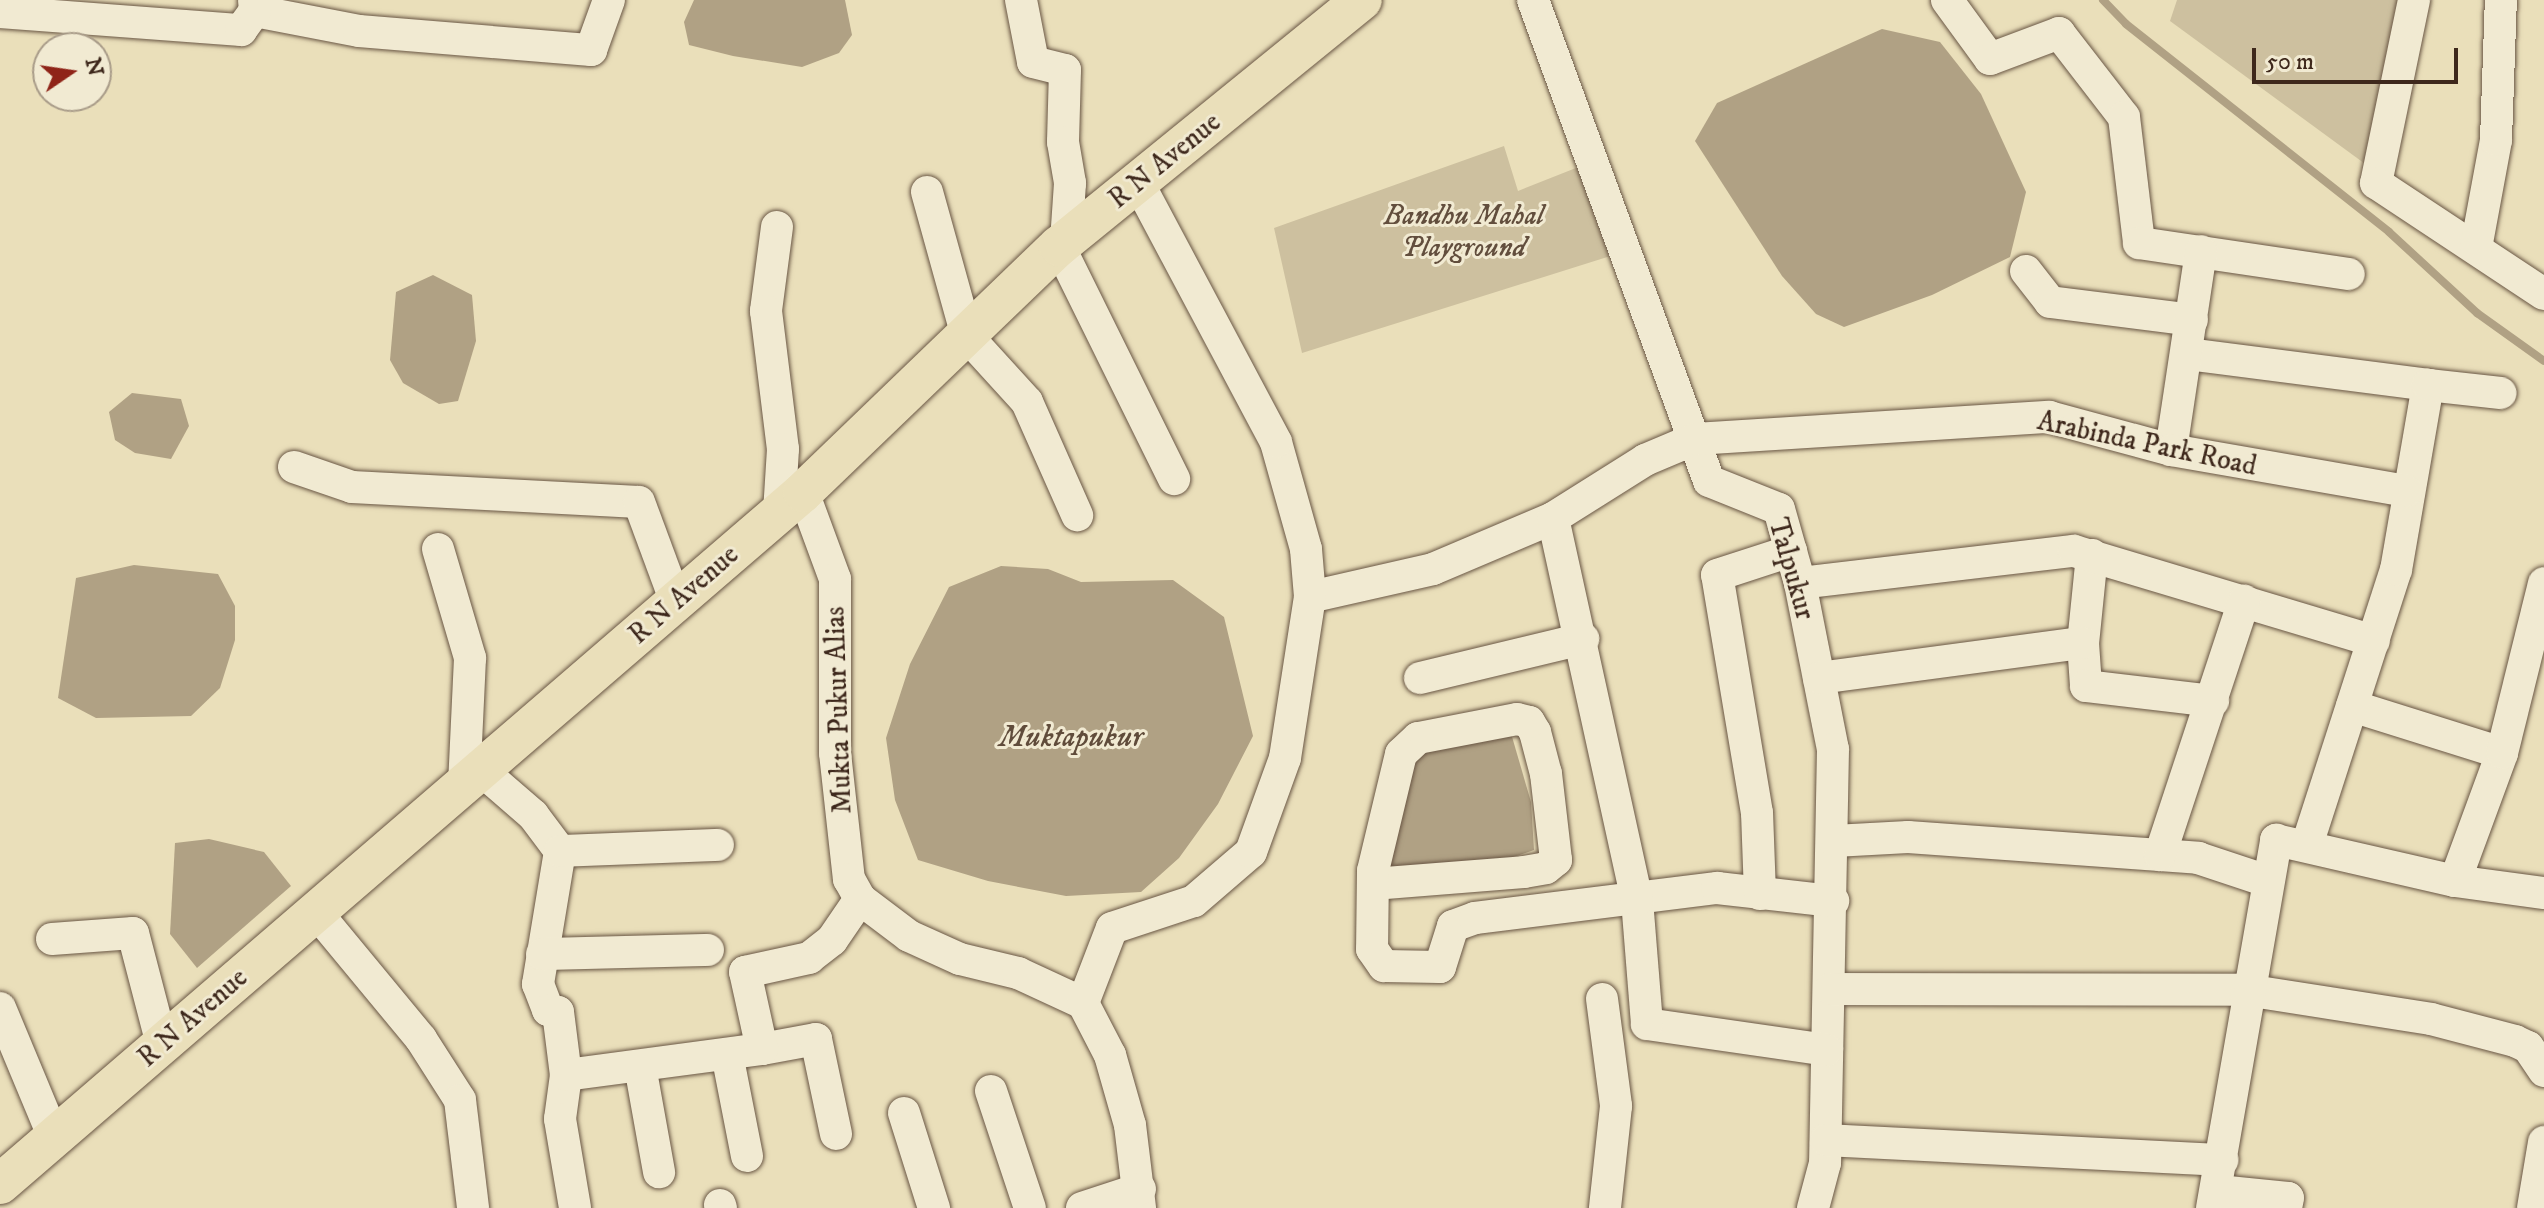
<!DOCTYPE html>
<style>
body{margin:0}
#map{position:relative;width:2544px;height:1208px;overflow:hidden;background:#eadfba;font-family:"IM FELL DW Pica",serif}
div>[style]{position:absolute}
.green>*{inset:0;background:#cdc09f}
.water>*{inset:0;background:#b0a184}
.stream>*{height:8px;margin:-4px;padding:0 4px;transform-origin:4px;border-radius:4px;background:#b0a184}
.roads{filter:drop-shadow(0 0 2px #695644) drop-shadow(0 0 2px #695644)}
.minor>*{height:32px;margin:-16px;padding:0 16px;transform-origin:16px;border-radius:16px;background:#f1ead2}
.major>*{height:40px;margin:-20px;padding:0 20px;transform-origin:20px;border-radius:20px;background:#eadfba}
span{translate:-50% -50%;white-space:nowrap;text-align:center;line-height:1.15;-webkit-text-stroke:6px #f1ead2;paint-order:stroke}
.street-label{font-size:28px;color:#3e281c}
.park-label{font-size:28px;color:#624e3d;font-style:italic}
.water-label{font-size:30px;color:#604c3b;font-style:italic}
.north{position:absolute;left:32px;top:32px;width:80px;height:80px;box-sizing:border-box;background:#f1ead2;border:2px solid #a99c89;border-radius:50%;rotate:77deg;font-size:22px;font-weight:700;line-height:32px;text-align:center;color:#3e281c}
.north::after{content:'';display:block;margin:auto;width:28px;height:36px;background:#8f2418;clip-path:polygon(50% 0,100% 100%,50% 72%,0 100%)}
.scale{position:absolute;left:2252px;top:48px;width:206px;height:36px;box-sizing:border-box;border:4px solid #3e281c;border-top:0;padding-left:10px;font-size:24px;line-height:28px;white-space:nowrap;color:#3e281c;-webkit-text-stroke:6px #f1ead2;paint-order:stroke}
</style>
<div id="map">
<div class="green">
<i style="clip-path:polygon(2177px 0,2410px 0,2372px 169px,2170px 21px)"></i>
<i style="clip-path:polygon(1504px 146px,1518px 191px,1586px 164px,1620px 253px,1302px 353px,1274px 228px)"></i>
</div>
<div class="water">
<i style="clip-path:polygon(694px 0,845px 0,852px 35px,839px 53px,802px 67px,733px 56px,689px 45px,684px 22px)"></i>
<i style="clip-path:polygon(1882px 29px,1940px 42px,1981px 94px,2026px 192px,2010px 257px,1932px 295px,1844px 327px,1816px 314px,1782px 276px,1695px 141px,1717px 103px)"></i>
<i style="clip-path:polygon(433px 275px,472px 295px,476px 341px,458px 401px,439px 404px,403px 383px,390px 360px,396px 292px)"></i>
<i style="clip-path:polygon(132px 393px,181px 399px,189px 426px,171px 459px,135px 453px,115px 440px,109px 412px)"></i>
<i style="clip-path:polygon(134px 565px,218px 574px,235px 606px,235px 640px,220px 688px,191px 716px,96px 718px,58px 698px,76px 578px)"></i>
<i style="clip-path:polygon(1001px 566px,1048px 569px,1081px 582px,1173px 580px,1224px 617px,1253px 736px,1218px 804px,1179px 858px,1141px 892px,1066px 896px,988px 881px,918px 860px,895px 800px,886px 738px,910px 664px,949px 587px)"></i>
<i style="clip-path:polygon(1506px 716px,1531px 802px,1534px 850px,1491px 865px,1401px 876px,1379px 855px,1415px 732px)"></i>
<i style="clip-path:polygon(209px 839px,264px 852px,291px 886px,197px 968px,170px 934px,175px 843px)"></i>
</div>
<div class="stream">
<i style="left:2103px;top:0;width:33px;rotate:46deg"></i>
<i style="left:2126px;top:24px;width:335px;rotate:38.3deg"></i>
<i style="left:2389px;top:232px;width:120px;rotate:42.6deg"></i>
<i style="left:2477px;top:313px;width:82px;rotate:35.6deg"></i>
</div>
<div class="roads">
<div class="minor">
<i style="left:1021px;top:0;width:63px;rotate:79deg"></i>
<i style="left:1033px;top:62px;width:33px;rotate:14deg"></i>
<i style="left:1065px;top:70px;width:72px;rotate:91.6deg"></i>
<i style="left:1063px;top:142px;width:42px;rotate:80.3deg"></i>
<i style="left:1070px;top:183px;width:58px;rotate:93.9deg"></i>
<i style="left:1533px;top:0;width:512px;rotate:69.9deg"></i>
<i style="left:1709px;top:481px;width:75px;rotate:21.8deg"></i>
<i style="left:1779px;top:509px;width:77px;rotate:74.2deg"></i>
<i style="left:1800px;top:583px;width:169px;rotate:78.8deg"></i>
<i style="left:1833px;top:749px;width:414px;rotate:91.1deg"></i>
<i style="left:1825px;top:1163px;width:47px;rotate:104.9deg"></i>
<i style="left:1947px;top:0;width:73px;rotate:53.9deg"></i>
<i style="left:1990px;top:59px;width:74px;rotate:-20.6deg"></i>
<i style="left:2059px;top:33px;width:106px;rotate:52.3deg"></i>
<i style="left:2124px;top:117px;width:127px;rotate:83.2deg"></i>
<i style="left:2139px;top:243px;width:212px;rotate:8.4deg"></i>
<i style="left:2414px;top:0;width:187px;rotate:101.7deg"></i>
<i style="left:2376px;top:183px;width:201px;rotate:33.5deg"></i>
<i style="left:255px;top:11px;width:106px;rotate:10.9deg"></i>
<i style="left:359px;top:31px;width:233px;rotate:4.7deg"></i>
<i style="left:591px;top:50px;width:53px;rotate:-70.2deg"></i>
<i style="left:0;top:12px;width:242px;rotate:4.3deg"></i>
<i style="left:241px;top:30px;width:24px;rotate:-54deg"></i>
<i style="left:255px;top:11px;width:11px;rotate:-95deg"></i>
<i style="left:927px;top:192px;width:149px;rotate:74.5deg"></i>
<i style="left:967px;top:336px;width:89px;rotate:47.7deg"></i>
<i style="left:1027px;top:402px;width:124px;rotate:66.1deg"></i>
<i style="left:777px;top:227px;width:85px;rotate:97.5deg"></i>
<i style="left:766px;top:311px;width:139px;rotate:83deg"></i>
<i style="left:783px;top:449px;width:63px;rotate:93.6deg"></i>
<i style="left:1059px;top:246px;width:260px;rotate:63.7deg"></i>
<i style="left:2476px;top:248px;width:110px;rotate:-79.5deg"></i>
<i style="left:2496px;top:140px;width:140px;rotate:-88deg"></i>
<i style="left:2026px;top:271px;width:39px;rotate:52deg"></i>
<i style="left:2050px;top:302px;width:143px;rotate:7.2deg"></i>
<i style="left:2187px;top:354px;width:243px;rotate:7.3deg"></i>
<i style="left:2171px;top:450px;width:201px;rotate:-81.4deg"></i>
<i style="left:294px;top:467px;width:61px;rotate:19deg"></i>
<i style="left:352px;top:487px;width:287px;rotate:3deg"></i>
<i style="left:639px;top:502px;width:107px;rotate:69.7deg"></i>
<i style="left:803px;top:492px;width:93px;rotate:69.8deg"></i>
<i style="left:835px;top:579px;width:174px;rotate:90deg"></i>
<i style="left:835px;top:753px;width:127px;rotate:83.7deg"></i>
<i style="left:849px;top:879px;width:23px;rotate:61deg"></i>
<i style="left:860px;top:899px;width:61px;rotate:37.1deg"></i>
<i style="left:909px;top:936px;width:56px;rotate:24.3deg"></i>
<i style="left:960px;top:959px;width:60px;rotate:13.6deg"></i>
<i style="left:1018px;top:973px;width:72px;rotate:24.8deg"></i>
<i style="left:1083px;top:1003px;width:59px;rotate:62.6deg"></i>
<i style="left:1110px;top:1055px;width:73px;rotate:74.1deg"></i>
<i style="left:1130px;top:1125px;width:84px;rotate:83.1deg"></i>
<i style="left:438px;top:549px;width:114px;rotate:73.6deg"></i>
<i style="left:470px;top:658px;width:126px;rotate:92.7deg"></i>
<i style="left:2092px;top:555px;width:88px;rotate:95.8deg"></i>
<i style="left:2083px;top:643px;width:43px;rotate:86deg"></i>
<i style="left:2086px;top:686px;width:128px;rotate:6.7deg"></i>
<i style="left:1800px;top:583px;width:276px;rotate:-6.7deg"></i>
<i style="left:2074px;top:551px;width:313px;rotate:16.7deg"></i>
<i style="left:1310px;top:597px;width:126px;rotate:-12.8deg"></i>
<i style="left:1433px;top:569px;width:130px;rotate:-23deg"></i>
<i style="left:1420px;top:678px;width:168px;rotate:-13.5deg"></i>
<i style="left:1819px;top:678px;width:266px;rotate:-7.6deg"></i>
<i style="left:2352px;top:706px;width:157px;rotate:17.4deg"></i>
<i style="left:481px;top:770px;width:69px;rotate:40.9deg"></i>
<i style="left:533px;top:815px;width:45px;rotate:53.1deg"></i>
<i style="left:560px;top:851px;width:135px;rotate:99.4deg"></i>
<i style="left:538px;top:984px;width:28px;rotate:69deg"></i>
<i style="left:548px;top:1010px;width:10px;rotate:11deg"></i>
<i style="left:558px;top:1012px;width:64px;rotate:82.8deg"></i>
<i style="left:566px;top:1075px;width:44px;rotate:97.8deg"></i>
<i style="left:560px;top:1119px;width:90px;rotate:80.4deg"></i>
<i style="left:1834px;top:841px;width:74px;rotate:-3.1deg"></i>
<i style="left:1908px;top:837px;width:291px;rotate:4.1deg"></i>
<i style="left:2198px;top:858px;width:73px;rotate:18.4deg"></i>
<i style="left:2307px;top:845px;width:289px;rotate:-72.1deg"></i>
<i style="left:2396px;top:570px;width:188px;rotate:-80.2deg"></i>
<i style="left:2428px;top:385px;width:73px;rotate:6.3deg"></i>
<i style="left:560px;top:851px;width:158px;rotate:-2.2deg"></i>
<i style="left:2160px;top:855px;width:268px;rotate:-71.7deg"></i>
<i style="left:2455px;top:881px;width:136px;rotate:-69.8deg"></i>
<i style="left:2502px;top:753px;width:175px;rotate:-76.1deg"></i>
<i style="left:1373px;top:884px;width:151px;rotate:-4.5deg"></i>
<i style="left:1524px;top:872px;width:22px;rotate:-10deg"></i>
<i style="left:1546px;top:868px;width:13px;rotate:-39deg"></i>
<i style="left:1556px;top:860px;width:87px;rotate:-96.6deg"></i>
<i style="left:1546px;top:774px;width:43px;rotate:-104.7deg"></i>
<i style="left:1535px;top:732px;width:12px;rotate:-121deg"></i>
<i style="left:1529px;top:722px;width:12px;rotate:-166deg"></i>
<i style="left:1517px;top:719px;width:101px;rotate:169.1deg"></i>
<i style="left:1418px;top:738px;width:23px;rotate:137deg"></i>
<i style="left:1401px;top:754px;width:120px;rotate:103.5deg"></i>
<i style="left:1373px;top:871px;width:78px;rotate:90.7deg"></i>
<i style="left:1372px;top:949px;width:21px;rotate:55deg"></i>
<i style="left:1384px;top:966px;width:56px;rotate:1deg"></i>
<i style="left:1440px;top:967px;width:43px;rotate:-72.4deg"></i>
<i style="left:1453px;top:926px;width:23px;rotate:-20deg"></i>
<i style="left:1475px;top:918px;width:244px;rotate:-7.1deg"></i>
<i style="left:1717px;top:888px;width:117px;rotate:6.4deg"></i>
<i style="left:1760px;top:894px;width:81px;rotate:-92.1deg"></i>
<i style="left:1757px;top:813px;width:241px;rotate:-99.5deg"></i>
<i style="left:1717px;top:575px;width:78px;rotate:-18deg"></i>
<i style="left:316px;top:912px;width:165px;rotate:50.4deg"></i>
<i style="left:421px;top:1039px;width:72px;rotate:57.4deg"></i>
<i style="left:460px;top:1100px;width:109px;rotate:83.1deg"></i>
<i style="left:52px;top:939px;width:81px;rotate:-4.2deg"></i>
<i style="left:133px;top:933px;width:115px;rotate:75.4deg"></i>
<i style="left:542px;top:954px;width:166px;rotate:-1.4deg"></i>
<i style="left:1831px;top:989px;width:415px;rotate:0.1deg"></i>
<i style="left:2246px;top:990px;width:187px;rotate:8.9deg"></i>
<i style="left:2431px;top:1019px;width:87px;rotate:14.7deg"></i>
<i style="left:2515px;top:1041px;width:14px;rotate:25deg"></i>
<i style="left:2528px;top:1047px;width:29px;rotate:56deg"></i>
<i style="left:1602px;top:999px;width:108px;rotate:82.5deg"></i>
<i style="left:1616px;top:1106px;width:103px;rotate:96.2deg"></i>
<i style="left:1083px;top:1003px;width:80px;rotate:-68.9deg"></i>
<i style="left:1112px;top:928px;width:86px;rotate:-18.2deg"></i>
<i style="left:1194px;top:901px;width:75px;rotate:-40.7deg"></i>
<i style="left:1251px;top:852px;width:100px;rotate:-70.1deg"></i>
<i style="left:1285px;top:758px;width:163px;rotate:-81.2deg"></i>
<i style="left:1310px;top:597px;width:48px;rotate:-94.8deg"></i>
<i style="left:1306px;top:549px;width:111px;rotate:-105.7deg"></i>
<i style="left:1276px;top:442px;width:293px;rotate:-118deg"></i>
<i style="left:0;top:1008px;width:141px;rotate:67.4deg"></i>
<i style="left:762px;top:1049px;width:55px;rotate:-10.5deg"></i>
<i style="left:816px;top:1039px;width:97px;rotate:78.1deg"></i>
<i style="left:1827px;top:1050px;width:182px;rotate:-171.8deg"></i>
<i style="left:1647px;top:1024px;width:124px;rotate:-94.6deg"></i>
<i style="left:1637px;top:900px;width:391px;rotate:-102.4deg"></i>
<i style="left:1553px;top:518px;width:109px;rotate:-32.2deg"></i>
<i style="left:1645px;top:460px;width:54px;rotate:-22.8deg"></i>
<i style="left:1695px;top:439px;width:355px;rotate:-3.6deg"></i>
<i style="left:2049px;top:417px;width:126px;rotate:15.1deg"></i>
<i style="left:2171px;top:450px;width:239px;rotate:9.9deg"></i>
<i style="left:727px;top:1054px;width:104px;rotate:78.9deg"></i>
<i style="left:640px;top:1066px;width:108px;rotate:79.8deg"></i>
<i style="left:566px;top:1075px;width:198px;rotate:-7.6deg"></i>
<i style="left:762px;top:1049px;width:79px;rotate:-102.4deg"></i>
<i style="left:745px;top:972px;width:66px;rotate:-12.3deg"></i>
<i style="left:809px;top:958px;width:29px;rotate:-38deg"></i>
<i style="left:832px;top:940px;width:50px;rotate:-55.7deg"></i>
<i style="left:991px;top:1091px;width:123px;rotate:71.6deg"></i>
<i style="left:904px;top:1113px;width:100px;rotate:72.5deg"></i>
<i style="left:1826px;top:1140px;width:397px;rotate:2.9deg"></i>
<i style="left:2218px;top:1191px;width:70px;rotate:5.7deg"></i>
<i style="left:2288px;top:1198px;width:10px;rotate:101deg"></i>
<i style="left:720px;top:1205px;width:3px;rotate:72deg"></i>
<i style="left:1082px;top:1208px;width:61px;rotate:-18.1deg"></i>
<i style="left:2212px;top:1208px;width:374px;rotate:-80.1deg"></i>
<i style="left:2276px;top:840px;width:184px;rotate:12.9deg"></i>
<i style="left:2455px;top:881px;width:90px;rotate:7.7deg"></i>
<i style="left:2533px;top:1208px;width:67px;rotate:-80.5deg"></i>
</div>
<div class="major">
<i style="left:0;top:1184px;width:1060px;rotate:-40.75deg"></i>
<i style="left:803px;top:492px;width:355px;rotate:-43.9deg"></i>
<i style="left:1059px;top:246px;width:390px;rotate:-39.1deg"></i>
</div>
</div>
<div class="street-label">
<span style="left:1165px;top:161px;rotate:-39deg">R N Avenue</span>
<span style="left:2147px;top:444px;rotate:12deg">Arabinda Park Road</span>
<span style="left:1791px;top:569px;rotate:74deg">Talpukur</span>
<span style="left:684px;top:595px;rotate:-41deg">R N Avenue</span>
<span style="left:839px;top:710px;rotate:-92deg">Mukta Pukur Alias</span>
<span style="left:193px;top:1018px;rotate:-41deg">R N Avenue</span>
</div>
<div class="park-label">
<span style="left:1464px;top:232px">Bandhu Mahal<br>Playground</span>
</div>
<div class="water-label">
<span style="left:1071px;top:738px">Muktapukur</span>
</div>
<div class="north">N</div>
<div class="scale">50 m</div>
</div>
